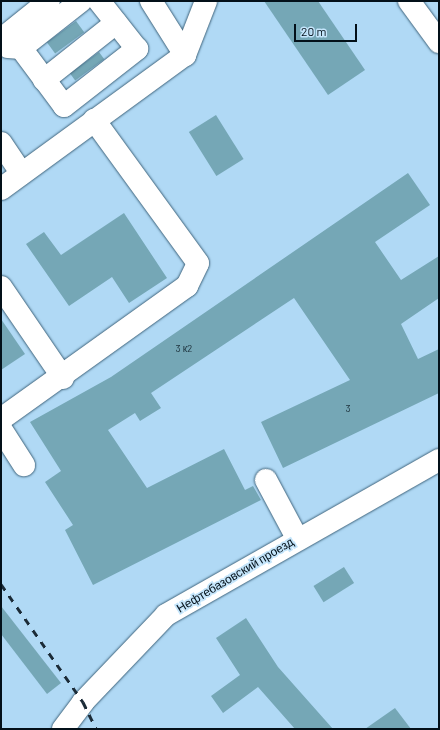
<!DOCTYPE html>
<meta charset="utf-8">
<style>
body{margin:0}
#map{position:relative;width:440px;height:730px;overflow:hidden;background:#b0d9f5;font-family:Barlow,sans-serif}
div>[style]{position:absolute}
.building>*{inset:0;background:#75a7b6;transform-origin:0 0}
.roads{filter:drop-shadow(0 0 1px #3f647c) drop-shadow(0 0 1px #3f647c)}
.minor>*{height:22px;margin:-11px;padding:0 11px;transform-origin:11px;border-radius:11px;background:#fff}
.rail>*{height:3px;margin-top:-1.5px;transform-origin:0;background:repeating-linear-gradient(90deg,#1b2b37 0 7px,transparent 0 14px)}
span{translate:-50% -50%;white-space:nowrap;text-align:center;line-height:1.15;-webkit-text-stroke:3.5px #c4e5fb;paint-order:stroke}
.number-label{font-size:10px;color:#203640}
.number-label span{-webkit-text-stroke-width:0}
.street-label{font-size:12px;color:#031019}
.frame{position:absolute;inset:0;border:2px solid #031019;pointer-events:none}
.scale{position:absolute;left:294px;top:24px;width:63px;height:18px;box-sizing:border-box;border:2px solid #031019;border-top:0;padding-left:5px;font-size:12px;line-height:14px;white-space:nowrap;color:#031019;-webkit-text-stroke:3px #c4e5fb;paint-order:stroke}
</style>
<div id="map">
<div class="building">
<i style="clip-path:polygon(264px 1px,318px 1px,365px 70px,328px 95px)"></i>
<i style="left:76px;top:21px;width:14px;height:36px;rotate:54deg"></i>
<i style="left:99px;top:52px;width:9px;height:36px;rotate:54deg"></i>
<i style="left:216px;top:115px;width:52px;height:32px;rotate:58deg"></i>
<i style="clip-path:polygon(408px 173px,430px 205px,375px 242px,401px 280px,439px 256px,439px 298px,401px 324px,418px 359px,439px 349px,439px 393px,283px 468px,261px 422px,350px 380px,294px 298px,151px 393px,161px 408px,140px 421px,135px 413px,108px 430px,147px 488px,224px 449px,245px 490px,253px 486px,261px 500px,93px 585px,65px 530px,73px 525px,45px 482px,61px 471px,30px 422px,111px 377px)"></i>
<i style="clip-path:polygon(124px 213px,167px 278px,129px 303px,112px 277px,69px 306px,26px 244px,44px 232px,61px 255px)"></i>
<i style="clip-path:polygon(1px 319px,25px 354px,1px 370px)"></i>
<i style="left:344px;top:567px;width:19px;height:36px;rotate:58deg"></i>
<i style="clip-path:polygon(1px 606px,61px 683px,47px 694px,1px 634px)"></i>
<i style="clip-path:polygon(246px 618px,278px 667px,333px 729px,295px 729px,258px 687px,223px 713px,211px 696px,240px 675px,216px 638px)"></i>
<i style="clip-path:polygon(395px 708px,411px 729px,365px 729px)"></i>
</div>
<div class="roads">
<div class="minor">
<i style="left:151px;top:1px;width:64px;rotate:57.8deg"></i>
<i style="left:409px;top:1px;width:51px;rotate:53.8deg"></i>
<i style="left:9px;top:33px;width:51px;rotate:-38.7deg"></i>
<i style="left:8px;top:47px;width:13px;rotate:4deg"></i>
<i style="left:21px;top:48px;width:72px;rotate:53.4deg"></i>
<i style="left:64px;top:106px;width:93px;rotate:-38deg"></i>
<i style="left:137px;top:49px;width:61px;rotate:-128.4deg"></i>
<i style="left:21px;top:48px;width:76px;rotate:-38.1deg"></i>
<i style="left:44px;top:80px;width:92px;rotate:-38.4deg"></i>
<i style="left:1px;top:143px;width:34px;rotate:56deg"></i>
<i style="left:1px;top:189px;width:228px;rotate:-36.1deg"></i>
<i style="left:185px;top:55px;width:58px;rotate:-68.7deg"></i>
<i style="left:1px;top:287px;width:110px;rotate:55.7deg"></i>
<i style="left:1px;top:419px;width:229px;rotate:-35.6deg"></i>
<i style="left:187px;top:286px;width:25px;rotate:-64deg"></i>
<i style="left:198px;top:263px;width:177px;rotate:-126deg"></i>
<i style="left:1px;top:429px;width:43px;rotate:57.4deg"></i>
<i style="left:266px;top:480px;width:66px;rotate:61.9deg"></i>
<i style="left:63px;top:729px;width:34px;rotate:-53deg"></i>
<i style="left:83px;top:702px;width:120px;rotate:-46.3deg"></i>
<i style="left:166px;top:615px;width:314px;rotate:-29.6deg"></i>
</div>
</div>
<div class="rail">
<i style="left:1px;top:584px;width:144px;rotate:55.2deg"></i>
<i style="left:83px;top:702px;width:30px;rotate:64deg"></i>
</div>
<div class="number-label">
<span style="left:184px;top:349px">3 к2</span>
<span style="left:348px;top:409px">3</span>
</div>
<div class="street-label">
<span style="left:235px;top:575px;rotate:-31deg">Нефтебазовский проезд</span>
</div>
<div class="frame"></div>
<div class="scale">20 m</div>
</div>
